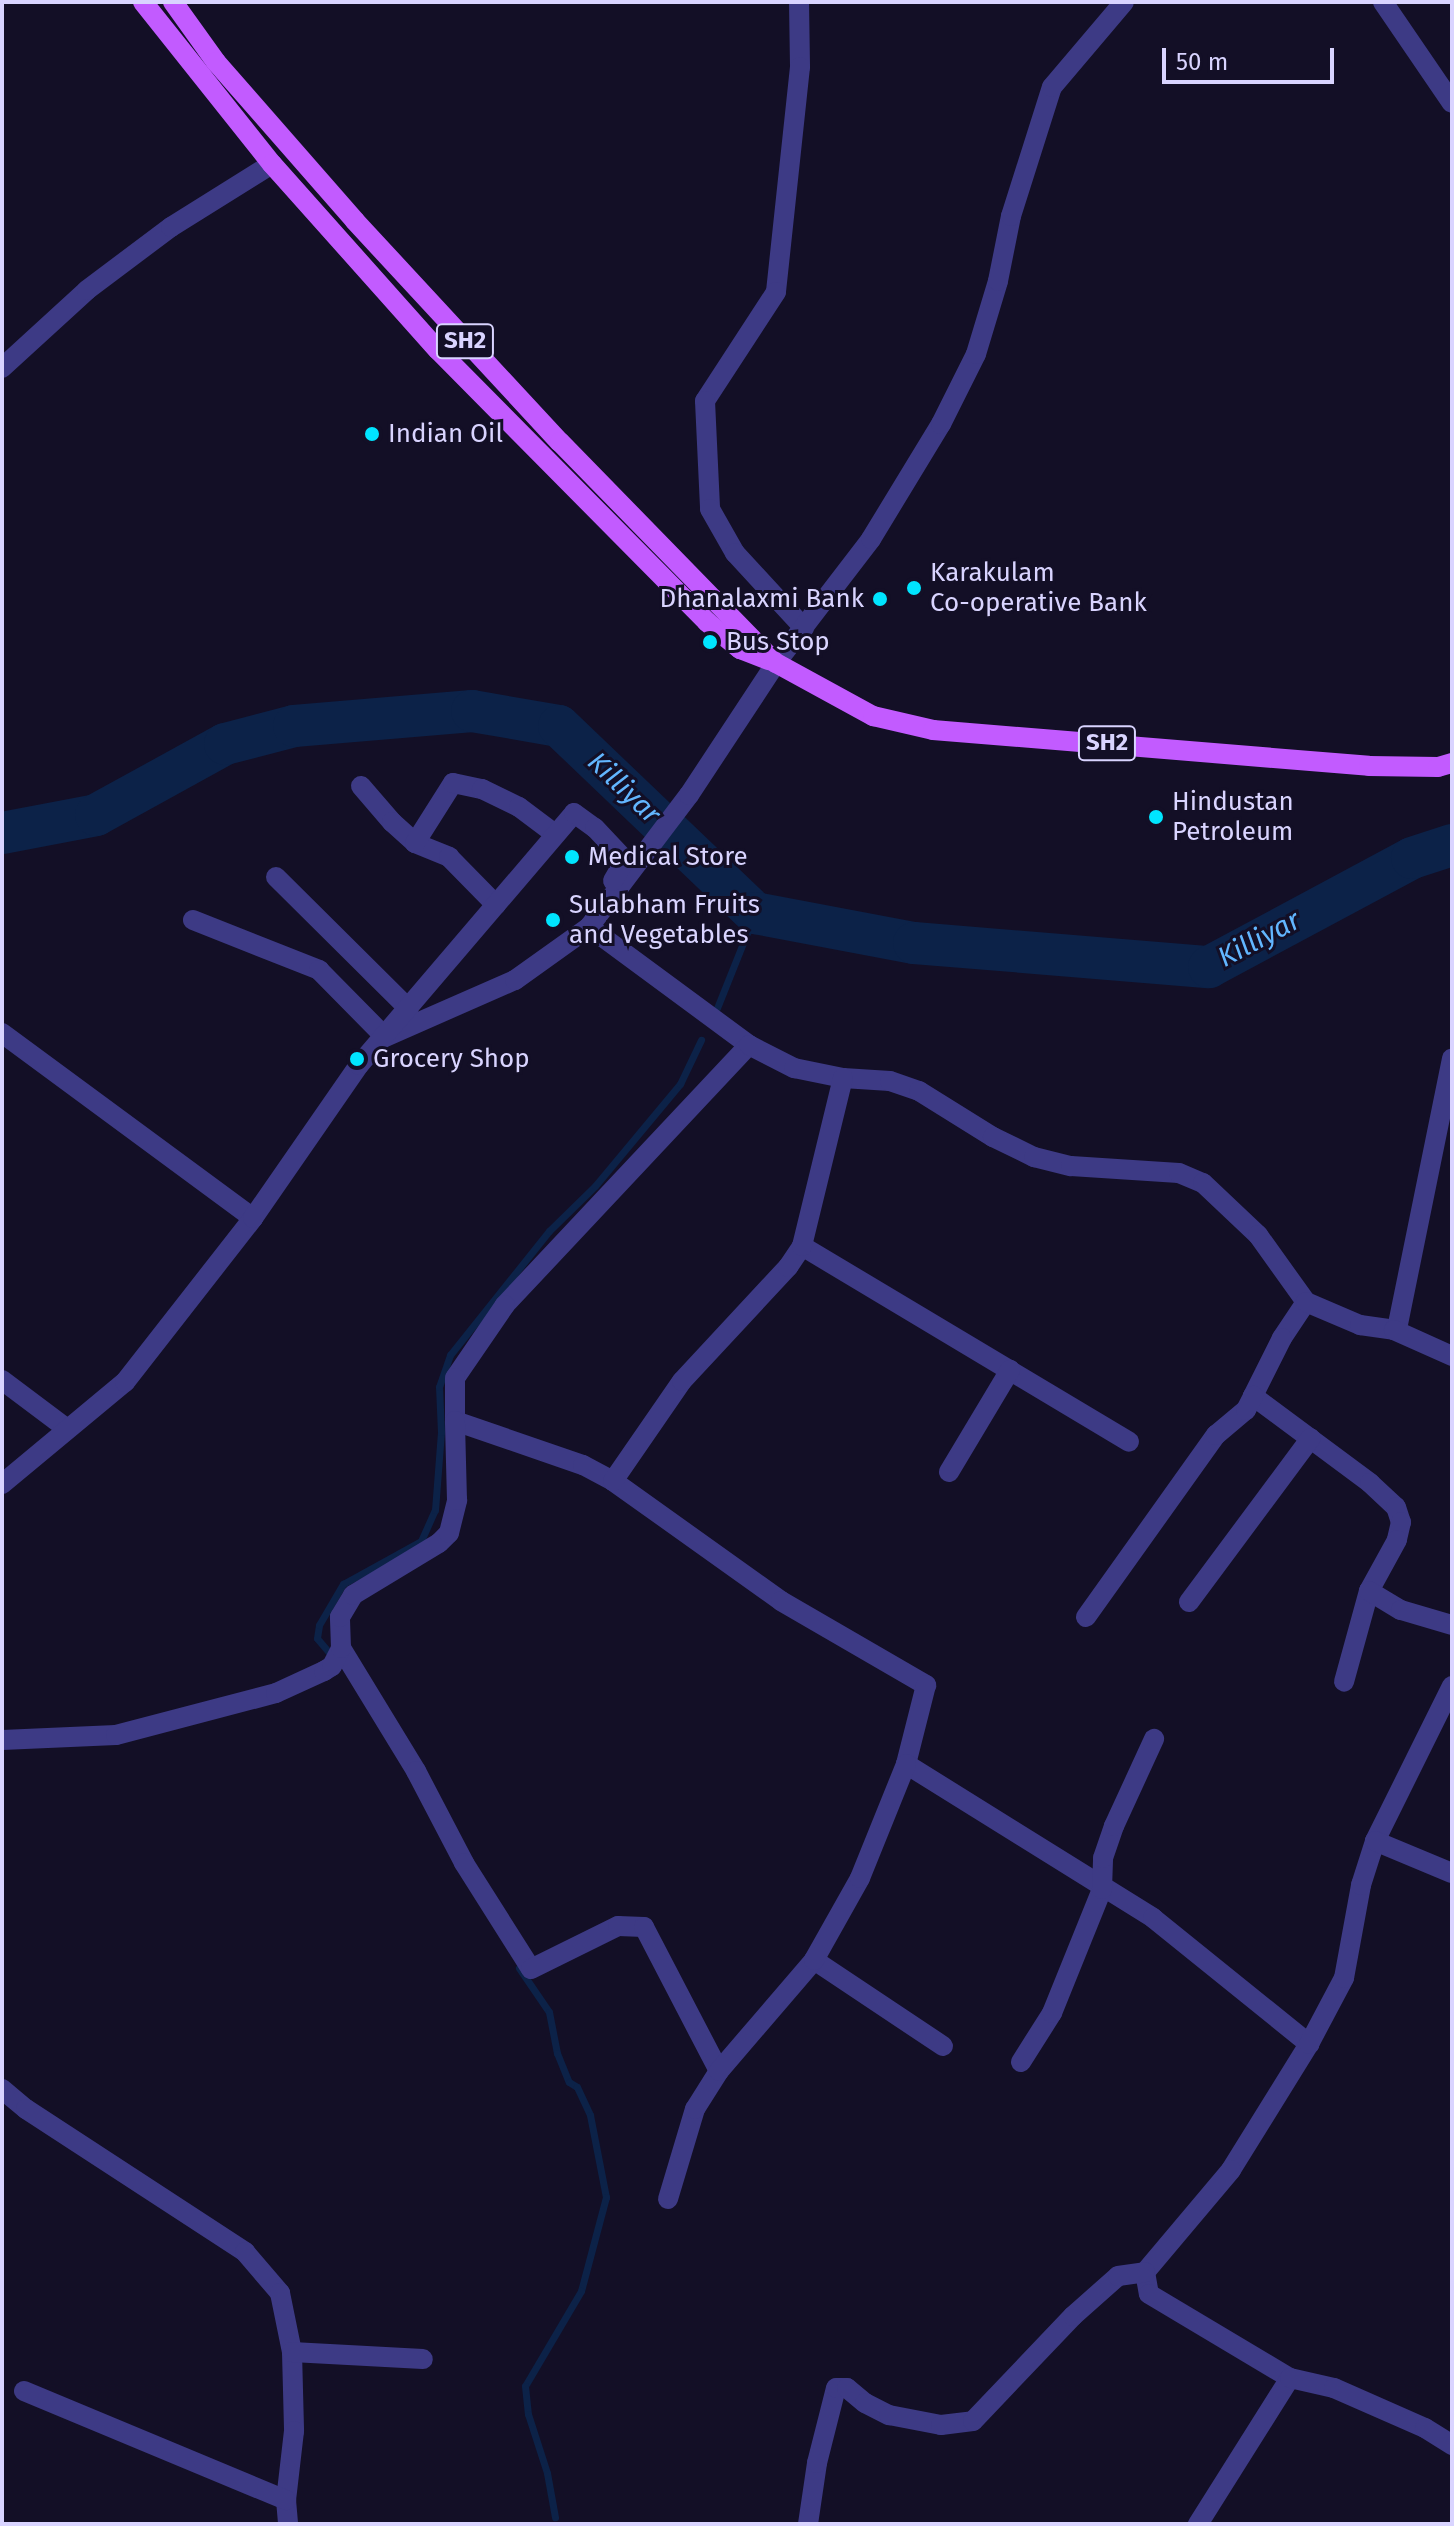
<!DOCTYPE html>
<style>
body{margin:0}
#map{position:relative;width:1454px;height:2526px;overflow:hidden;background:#130f26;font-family:"Fira Sans",sans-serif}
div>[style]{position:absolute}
.stream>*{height:7px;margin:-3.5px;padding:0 3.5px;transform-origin:3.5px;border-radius:3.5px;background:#0c2248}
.river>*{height:42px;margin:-21px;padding:0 21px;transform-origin:21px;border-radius:21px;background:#0c2248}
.minor>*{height:20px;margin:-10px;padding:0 10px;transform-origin:10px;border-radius:10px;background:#3d3a85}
.major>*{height:20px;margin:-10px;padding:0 10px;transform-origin:10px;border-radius:10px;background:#c25bff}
.dots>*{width:22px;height:22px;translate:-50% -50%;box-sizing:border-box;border:4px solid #130f26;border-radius:50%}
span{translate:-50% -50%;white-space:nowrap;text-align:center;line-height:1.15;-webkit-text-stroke:6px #130f26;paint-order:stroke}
.shield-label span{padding:2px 6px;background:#130f26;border:2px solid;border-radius:6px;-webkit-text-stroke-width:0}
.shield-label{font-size:24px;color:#d9d4ff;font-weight:700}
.poi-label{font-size:26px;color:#d9d4ff}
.left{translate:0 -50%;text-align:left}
.right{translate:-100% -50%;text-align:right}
.water-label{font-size:28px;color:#62b6ff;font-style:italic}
.frame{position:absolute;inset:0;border:4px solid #d9d4ff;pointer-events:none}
.scale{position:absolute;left:1162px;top:48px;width:172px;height:36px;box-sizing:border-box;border:4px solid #d9d4ff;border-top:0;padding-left:10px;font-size:24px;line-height:28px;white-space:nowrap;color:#d9d4ff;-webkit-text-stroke:6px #130f26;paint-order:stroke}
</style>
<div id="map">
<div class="stream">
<i style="left:717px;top:1008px;width:102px;rotate:-68.2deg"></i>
<i style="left:332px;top:1656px;width:23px;rotate:-130deg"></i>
<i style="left:317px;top:1638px;width:13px;rotate:-81deg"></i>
<i style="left:319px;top:1625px;width:48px;rotate:-59.7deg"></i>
<i style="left:343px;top:1584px;width:89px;rotate:-28.9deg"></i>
<i style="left:421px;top:1541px;width:34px;rotate:-66deg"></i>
<i style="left:435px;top:1510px;width:78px;rotate:-85.6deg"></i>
<i style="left:441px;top:1432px;width:45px;rotate:-92.5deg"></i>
<i style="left:439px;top:1387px;width:34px;rotate:-71deg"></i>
<i style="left:450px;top:1355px;width:159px;rotate:-51.4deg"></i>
<i style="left:549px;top:1231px;width:64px;rotate:-44.4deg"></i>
<i style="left:595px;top:1186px;width:133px;rotate:-50.2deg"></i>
<i style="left:680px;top:1084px;width:49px;rotate:-64.5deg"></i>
<i style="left:519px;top:1968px;width:53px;rotate:55.7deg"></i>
<i style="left:549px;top:2012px;width:42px;rotate:79deg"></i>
<i style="left:557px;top:2053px;width:31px;rotate:68deg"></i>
<i style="left:569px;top:2082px;width:9px;rotate:32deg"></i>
<i style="left:577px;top:2087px;width:31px;rotate:65deg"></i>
<i style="left:590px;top:2115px;width:84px;rotate:79deg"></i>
<i style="left:606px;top:2197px;width:97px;rotate:104.9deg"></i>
<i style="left:581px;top:2291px;width:110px;rotate:120.5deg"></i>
<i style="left:525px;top:2386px;width:28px;rotate:84deg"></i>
<i style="left:528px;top:2414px;width:62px;rotate:72.1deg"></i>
<i style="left:547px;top:2473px;width:45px;rotate:79.7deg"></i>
</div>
<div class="river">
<i style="left:2px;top:833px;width:96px;rotate:-10.8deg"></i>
<i style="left:96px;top:815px;width:147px;rotate:-28.8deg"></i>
<i style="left:225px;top:744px;width:71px;rotate:-14.6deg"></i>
<i style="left:294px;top:726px;width:179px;rotate:-4.8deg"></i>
<i style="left:472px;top:711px;width:88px;rotate:9.8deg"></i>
<i style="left:559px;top:726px;width:271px;rotate:43.7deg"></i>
<i style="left:755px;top:913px;width:162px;rotate:10.7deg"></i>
<i style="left:914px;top:943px;width:296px;rotate:4.7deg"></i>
<i style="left:1209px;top:967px;width:230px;rotate:-28.2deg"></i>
<i style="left:1412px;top:858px;width:42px;rotate:-18deg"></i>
</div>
<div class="minor">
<i style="left:799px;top:2px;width:65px;rotate:89.1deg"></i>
<i style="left:800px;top:67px;width:226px;rotate:96.1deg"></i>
<i style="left:776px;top:292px;width:130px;rotate:123.1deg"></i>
<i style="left:705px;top:401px;width:108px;rotate:87.3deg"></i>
<i style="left:710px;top:509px;width:51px;rotate:60.4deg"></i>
<i style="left:735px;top:553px;width:102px;rotate:47.4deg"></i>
<i style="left:1383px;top:2px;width:122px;rotate:55.7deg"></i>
<i style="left:2px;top:368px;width:115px;rotate:-42.5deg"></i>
<i style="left:87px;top:290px;width:105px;rotate:-36.9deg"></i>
<i style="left:171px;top:227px;width:119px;rotate:-32deg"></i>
<i style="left:361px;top:786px;width:48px;rotate:49.3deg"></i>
<i style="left:392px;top:822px;width:31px;rotate:42deg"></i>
<i style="left:415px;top:843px;width:37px;rotate:22deg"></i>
<i style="left:449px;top:857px;width:67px;rotate:45.6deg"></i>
<i style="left:415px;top:843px;width:71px;rotate:-57.7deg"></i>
<i style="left:453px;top:783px;width:30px;rotate:12deg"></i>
<i style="left:482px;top:789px;width:41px;rotate:25.9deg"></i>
<i style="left:519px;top:807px;width:45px;rotate:36.9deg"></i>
<i style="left:276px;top:877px;width:187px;rotate:44.8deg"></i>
<i style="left:193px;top:920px;width:136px;rotate:21.6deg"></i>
<i style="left:319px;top:970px;width:94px;rotate:45.4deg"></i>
<i style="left:589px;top:927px;width:199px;rotate:36.4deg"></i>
<i style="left:749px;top:1045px;width:357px;rotate:133.2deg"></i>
<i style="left:505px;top:1305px;width:88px;rotate:124.4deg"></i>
<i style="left:455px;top:1378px;width:43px;rotate:90deg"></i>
<i style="left:455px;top:1421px;width:135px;rotate:19deg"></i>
<i style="left:583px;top:1465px;width:34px;rotate:28deg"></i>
<i style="left:613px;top:1481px;width:206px;rotate:35.5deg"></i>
<i style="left:781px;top:1601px;width:168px;rotate:30.1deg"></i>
<i style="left:926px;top:1685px;width:81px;rotate:104.2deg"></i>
<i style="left:906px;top:1764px;width:291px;rotate:31.9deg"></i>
<i style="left:1153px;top:1918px;width:201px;rotate:38.9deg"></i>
<i style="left:1309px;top:2044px;width:148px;rotate:121.8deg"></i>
<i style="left:1231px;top:2170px;width:133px;rotate:130.1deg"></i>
<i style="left:1145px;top:2272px;width:22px;rotate:80deg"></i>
<i style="left:1149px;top:2294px;width:164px;rotate:30.8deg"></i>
<i style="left:1290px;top:2378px;width:173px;rotate:122.2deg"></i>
<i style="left:2px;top:1033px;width:312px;rotate:36.4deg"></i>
<i style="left:385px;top:1037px;width:142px;rotate:-23.7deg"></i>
<i style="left:515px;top:980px;width:91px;rotate:-35.6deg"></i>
<i style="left:589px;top:927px;width:166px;rotate:-52.9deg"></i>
<i style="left:689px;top:795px;width:158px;rotate:-56.6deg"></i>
<i style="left:776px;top:663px;width:156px;rotate:-52.5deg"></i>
<i style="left:871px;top:539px;width:135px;rotate:-58.7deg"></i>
<i style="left:941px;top:424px;width:78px;rotate:-63.4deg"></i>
<i style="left:976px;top:354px;width:76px;rotate:-73.2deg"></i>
<i style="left:998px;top:281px;width:66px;rotate:-78.7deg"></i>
<i style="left:1011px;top:216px;width:135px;rotate:-72.4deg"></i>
<i style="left:1052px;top:87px;width:111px;rotate:-49.7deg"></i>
<i style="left:749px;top:1045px;width:51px;rotate:27.1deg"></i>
<i style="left:794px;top:1068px;width:50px;rotate:11.5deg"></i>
<i style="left:843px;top:1078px;width:47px;rotate:3.7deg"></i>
<i style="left:890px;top:1081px;width:31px;rotate:19deg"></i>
<i style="left:919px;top:1091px;width:87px;rotate:31.9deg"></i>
<i style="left:993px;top:1137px;width:46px;rotate:26deg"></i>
<i style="left:1034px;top:1157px;width:38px;rotate:14deg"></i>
<i style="left:1071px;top:1166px;width:108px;rotate:3.7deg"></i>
<i style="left:1179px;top:1173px;width:26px;rotate:23deg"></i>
<i style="left:1203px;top:1183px;width:76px;rotate:43.4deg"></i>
<i style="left:1258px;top:1235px;width:82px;rotate:54.4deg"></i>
<i style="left:1306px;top:1302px;width:43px;rotate:123.7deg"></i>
<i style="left:1282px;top:1338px;width:65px;rotate:116.6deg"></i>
<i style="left:1253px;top:1396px;width:146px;rotate:36.6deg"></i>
<i style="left:1370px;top:1483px;width:35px;rotate:43deg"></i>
<i style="left:1396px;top:1507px;width:16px;rotate:72deg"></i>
<i style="left:1401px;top:1522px;width:18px;rotate:103deg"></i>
<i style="left:1397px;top:1540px;width:58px;rotate:118.8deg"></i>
<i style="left:1369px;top:1591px;width:94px;rotate:105.4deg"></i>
<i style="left:802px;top:1246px;width:381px;rotate:30.9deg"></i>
<i style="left:1306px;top:1302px;width:59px;rotate:23.1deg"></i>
<i style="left:1360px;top:1325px;width:34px;rotate:8deg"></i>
<i style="left:1394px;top:1330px;width:7px;rotate:-56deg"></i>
<i style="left:1398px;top:1324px;width:271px;rotate:-78.5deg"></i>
<i style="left:1394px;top:1330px;width:64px;rotate:24.1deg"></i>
<i style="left:2px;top:1380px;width:80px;rotate:36.9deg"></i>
<i style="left:949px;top:1472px;width:119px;rotate:-59.1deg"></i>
<i style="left:613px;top:1481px;width:121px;rotate:-55.4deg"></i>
<i style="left:682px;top:1381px;width:156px;rotate:-47.1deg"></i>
<i style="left:788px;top:1267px;width:25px;rotate:-56deg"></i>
<i style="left:802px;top:1246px;width:173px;rotate:-76.3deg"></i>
<i style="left:2px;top:1484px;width:160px;rotate:-39.7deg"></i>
<i style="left:125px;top:1382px;width:208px;rotate:-52deg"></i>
<i style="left:253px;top:1218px;width:186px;rotate:-55.3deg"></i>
<i style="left:359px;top:1065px;width:331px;rotate:-49.5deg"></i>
<i style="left:574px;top:813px;width:26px;rotate:36deg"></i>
<i style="left:595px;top:828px;width:44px;rotate:46.8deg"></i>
<i style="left:625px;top:860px;width:24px;rotate:120deg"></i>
<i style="left:1369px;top:1591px;width:37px;rotate:31deg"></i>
<i style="left:1401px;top:1610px;width:53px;rotate:16.4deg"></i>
<i style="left:1189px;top:1602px;width:204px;rotate:-53.4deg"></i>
<i style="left:1086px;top:1617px;width:224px;rotate:-54.5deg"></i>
<i style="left:1216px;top:1435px;width:39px;rotate:-40deg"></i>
<i style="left:1246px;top:1410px;width:16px;rotate:-63deg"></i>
<i style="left:341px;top:1648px;width:144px;rotate:58.6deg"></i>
<i style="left:416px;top:1771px;width:104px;rotate:62.4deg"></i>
<i style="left:464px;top:1863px;width:125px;rotate:57.7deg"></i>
<i style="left:531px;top:1969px;width:97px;rotate:-26.3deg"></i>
<i style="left:618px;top:1926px;width:26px;rotate:2deg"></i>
<i style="left:644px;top:1927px;width:162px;rotate:62.5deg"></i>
<i style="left:2px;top:1740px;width:114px;rotate:-2.5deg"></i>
<i style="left:116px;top:1735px;width:165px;rotate:-14.7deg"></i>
<i style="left:276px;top:1693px;width:53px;rotate:-24.6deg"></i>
<i style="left:324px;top:1671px;width:9px;rotate:-32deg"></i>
<i style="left:332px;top:1666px;width:20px;rotate:-63deg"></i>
<i style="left:341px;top:1648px;width:31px;rotate:-92deg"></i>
<i style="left:340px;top:1617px;width:26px;rotate:-59deg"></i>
<i style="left:353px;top:1595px;width:100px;rotate:-31.2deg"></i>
<i style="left:439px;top:1543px;width:14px;rotate:-45deg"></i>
<i style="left:449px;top:1533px;width:34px;rotate:-76deg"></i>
<i style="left:457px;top:1500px;width:79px;rotate:-91.5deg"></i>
<i style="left:1375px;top:1841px;width:173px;rotate:-63.6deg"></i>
<i style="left:814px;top:1960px;width:155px;rotate:33.7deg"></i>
<i style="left:1309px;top:2044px;width:75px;rotate:-62.1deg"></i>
<i style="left:1344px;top:1978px;width:95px;rotate:-79.6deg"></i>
<i style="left:1361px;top:1885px;width:46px;rotate:-72.3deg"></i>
<i style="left:1375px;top:1841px;width:83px;rotate:22.6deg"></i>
<i style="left:1021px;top:2062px;width:58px;rotate:-57.7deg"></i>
<i style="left:1052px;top:2013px;width:134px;rotate:-68deg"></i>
<i style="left:1102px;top:1889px;width:31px;rotate:-88deg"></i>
<i style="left:1103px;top:1858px;width:34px;rotate:-71deg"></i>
<i style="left:1114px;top:1826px;width:96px;rotate:-65.3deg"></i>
<i style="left:2px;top:2089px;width:31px;rotate:40deg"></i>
<i style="left:26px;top:2109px;width:262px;rotate:33.1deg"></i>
<i style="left:245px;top:2252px;width:54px;rotate:49.5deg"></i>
<i style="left:280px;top:2293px;width:60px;rotate:78.5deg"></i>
<i style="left:292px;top:2352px;width:79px;rotate:88.5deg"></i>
<i style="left:294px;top:2431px;width:69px;rotate:96.6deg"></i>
<i style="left:286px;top:2500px;width:24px;rotate:85deg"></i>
<i style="left:668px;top:2199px;width:94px;rotate:-73.3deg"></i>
<i style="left:695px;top:2109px;width:45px;rotate:-57.7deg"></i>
<i style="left:719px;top:2071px;width:146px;rotate:-49.4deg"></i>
<i style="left:814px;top:1960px;width:94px;rotate:-60.7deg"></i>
<i style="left:860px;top:1878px;width:123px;rotate:-68deg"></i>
<i style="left:292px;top:2352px;width:131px;rotate:3.1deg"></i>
<i style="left:1290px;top:2378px;width:45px;rotate:12.8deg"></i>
<i style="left:1334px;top:2388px;width:99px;rotate:23.7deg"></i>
<i style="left:1425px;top:2428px;width:32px;rotate:32deg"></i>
<i style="left:24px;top:2391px;width:284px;rotate:22.6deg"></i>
<i style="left:808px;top:2524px;width:62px;rotate:-81.6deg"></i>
<i style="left:817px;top:2463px;width:77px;rotate:-75.8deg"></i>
<i style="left:836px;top:2388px;width:11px"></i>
<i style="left:847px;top:2388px;width:23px;rotate:40deg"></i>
<i style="left:865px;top:2403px;width:27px;rotate:27deg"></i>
<i style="left:889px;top:2415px;width:53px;rotate:10.9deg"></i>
<i style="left:941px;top:2425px;width:32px;rotate:-7deg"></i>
<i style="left:973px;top:2421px;width:145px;rotate:-46.4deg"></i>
<i style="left:1073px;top:2316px;width:60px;rotate:-41.6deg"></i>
<i style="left:1118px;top:2276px;width:27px;rotate:-8deg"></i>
</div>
<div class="major">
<i style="left:143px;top:2px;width:207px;rotate:51.5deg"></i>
<i style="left:272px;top:164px;width:249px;rotate:48.3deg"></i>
<i style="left:438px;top:350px;width:383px;rotate:45.3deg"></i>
<i style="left:707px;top:622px;width:43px;rotate:39.3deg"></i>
<i style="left:740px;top:649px;width:31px;rotate:21deg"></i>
<i style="left:173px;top:2px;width:74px;rotate:54.4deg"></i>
<i style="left:216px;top:62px;width:211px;rotate:48.8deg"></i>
<i style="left:355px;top:221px;width:301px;rotate:47.2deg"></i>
<i style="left:560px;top:442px;width:309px;rotate:45.7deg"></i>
<i style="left:776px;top:663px;width:111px;rotate:28.7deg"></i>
<i style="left:873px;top:716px;width:62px;rotate:13.1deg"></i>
<i style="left:933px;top:730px;width:437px;rotate:4.7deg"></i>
<i style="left:1369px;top:766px;width:69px;rotate:0.8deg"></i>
<i style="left:1438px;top:767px;width:15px;rotate:-16deg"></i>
</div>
<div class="dots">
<i style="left:372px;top:434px;background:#00e5ff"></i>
<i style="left:914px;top:588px;background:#00e5ff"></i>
<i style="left:880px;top:599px;background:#00e5ff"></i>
<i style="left:710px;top:642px;background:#00e5ff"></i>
<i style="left:1156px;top:817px;background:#00e5ff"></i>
<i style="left:572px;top:857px;background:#00e5ff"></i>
<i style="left:553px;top:920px;background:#00e5ff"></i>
<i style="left:357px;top:1059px;background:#00e5ff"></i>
</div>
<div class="shield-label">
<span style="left:465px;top:341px">SH2</span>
<span style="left:1107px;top:743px">SH2</span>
</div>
<div class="poi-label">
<span class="left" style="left:388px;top:434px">Indian Oil</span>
<span class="left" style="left:930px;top:588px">Karakulam<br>Co-operative Bank</span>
<span class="right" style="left:864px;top:599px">Dhanalaxmi Bank</span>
<span class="left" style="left:726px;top:642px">Bus Stop</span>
<span class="left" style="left:1172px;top:817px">Hindustan<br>Petroleum</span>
<span class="left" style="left:588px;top:857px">Medical Store</span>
<span class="left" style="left:569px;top:920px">Sulabham Fruits<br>and Vegetables</span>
<span class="left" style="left:373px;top:1059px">Grocery Shop</span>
</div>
<div class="water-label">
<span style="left:624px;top:788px;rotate:44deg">Killiyar</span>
<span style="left:1259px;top:939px;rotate:-28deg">Killiyar</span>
</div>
<div class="frame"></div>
<div class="scale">50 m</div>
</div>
